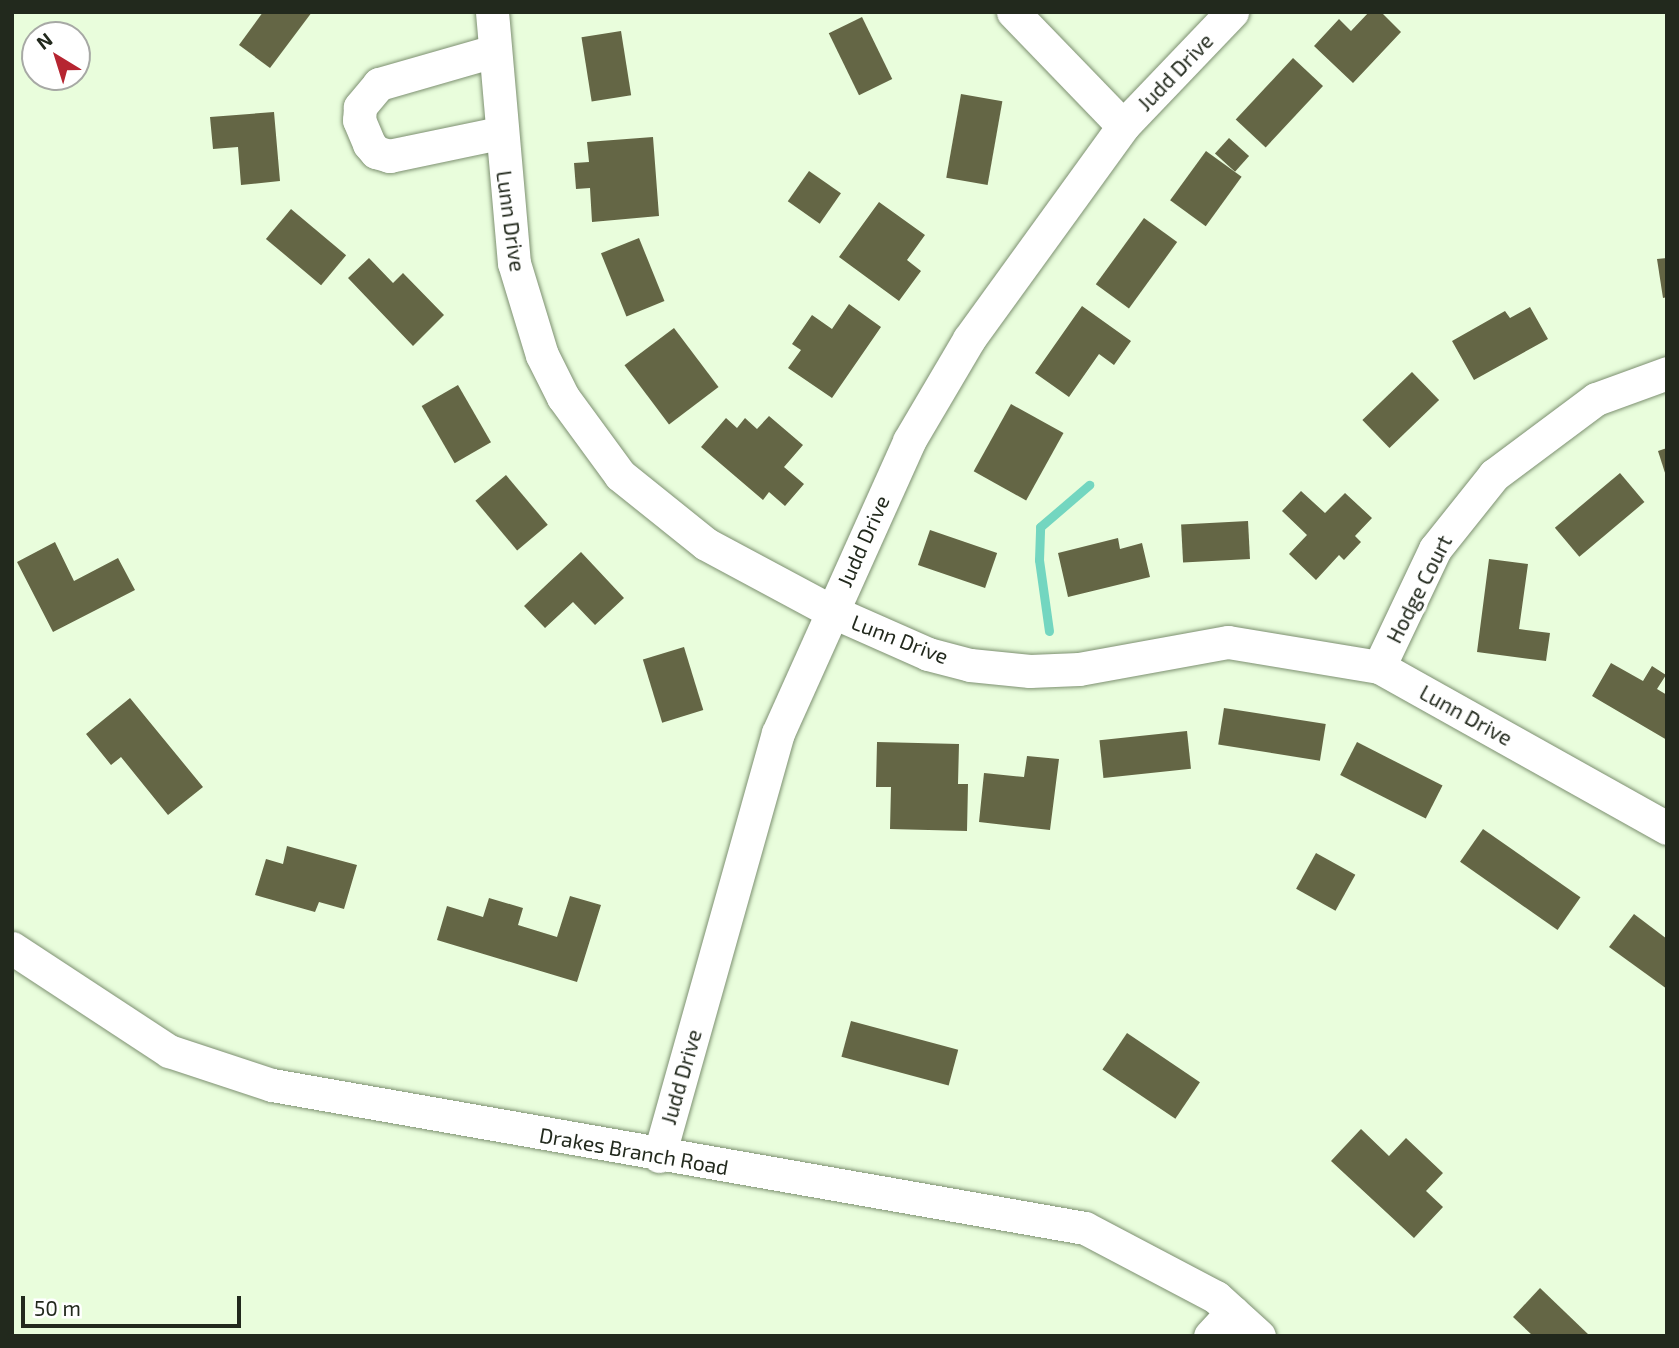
<!DOCTYPE html>
<style>
body{margin:0}
#map{position:relative;width:1679px;height:1348px;overflow:hidden;background:#e9fddc;font-family:"Exo 2",sans-serif}
div>[style]{position:absolute}
.stream>*{height:9px;margin:-4.5px;padding:0 4.5px;transform-origin:4.5px;border-radius:4.5px;background:#73d6c0}
.building>*{inset:0;background:#646645;transform-origin:0 0}
.roads{filter:drop-shadow(0 0 2px #7d9071) drop-shadow(0 0 2px #7d9071)}
.minor>*{height:33px;margin:-16.5px;padding:0 16.5px;transform-origin:16.5px;border-radius:16.5px;background:#fff}
span{translate:-50% -50%;white-space:nowrap;text-align:center;line-height:1.15;-webkit-text-stroke:7px #fff;paint-order:stroke}
.street-label{font-size:21px;color:#22291d}
.frame{position:absolute;inset:0;border:14px solid #22291d;pointer-events:none}
.north{position:absolute;left:21px;top:21px;width:70px;height:70px;box-sizing:border-box;background:#fff;border:2px solid #a7a9a5;border-radius:50%;rotate:322deg;font-size:19px;font-weight:700;line-height:28px;text-align:center;color:#22291d}
.north::after{content:'';display:block;margin:auto;width:24px;height:32px;background:#b62531;clip-path:polygon(50% 0,100% 100%,50% 72%,0 100%)}
.scale{position:absolute;left:21px;top:1296px;width:220px;height:32px;box-sizing:border-box;border:4px solid #22291d;border-top:0;padding-left:9px;font-size:21px;line-height:24px;white-space:nowrap;color:#22291d;-webkit-text-stroke:5px #fff;paint-order:stroke}
</style>
<div id="map">
<div class="stream">
<i style="left:1049px;top:631px;width:72px;rotate:-98deg"></i>
<i style="left:1039px;top:560px;width:33px;rotate:-88deg"></i>
<i style="left:1040px;top:527px;width:65px;rotate:-40.6deg"></i>
</div>
<div class="building">
<i style="clip-path:polygon(263px 12px,312px 12px,270px 68px,239px 45px)"></i>
<i style="clip-path:polygon(1369px 12px,1381px 12px,1401px 32px,1353px 83px,1314px 46px,1339px 19px,1351px 31px)"></i>
<i style="left:862px;top:17px;width:69px;height:37px;rotate:64deg"></i>
<i style="left:621px;top:31px;width:65px;height:40px;rotate:81deg"></i>
<i style="left:1293px;top:58px;width:41px;height:84px;rotate:43deg"></i>
<i style="left:961px;top:94px;width:42px;height:85px;rotate:10deg"></i>
<i style="clip-path:polygon(274px 112px,280px 181px,241px 185px,238px 147px,213px 149px,210px 117px)"></i>
<i style="clip-path:polygon(653px 137px,659px 216px,592px 222px,590px 188px,576px 189px,574px 163px,589px 162px,587px 142px)"></i>
<i style="left:1229px;top:138px;width:27px;height:21px;rotate:42deg"></i>
<i style="left:1206px;top:151px;width:44px;height:61px;rotate:36deg"></i>
<i style="left:809px;top:171px;width:39px;height:37px;rotate:35deg"></i>
<i style="clip-path:polygon(879px 202px,925px 235px,907px 260px,921px 271px,899px 301px,839px 257px)"></i>
<i style="left:291px;top:209px;width:72px;height:39px;rotate:40deg"></i>
<i style="left:1144px;top:218px;width:41px;height:82px;rotate:36deg"></i>
<i style="left:639px;top:238px;width:68px;height:41px;rotate:68deg"></i>
<i style="clip-path:polygon(369px 258px,393px 283px,403px 273px,444px 315px,413px 346px,348px 278px)"></i>
<i style="clip-path:polygon(1667px 258px,1667px 297px,1663px 298px,1657px 259px)"></i>
<i style="clip-path:polygon(849px 304px,881px 327px,832px 398px,788px 368px,801px 350px,792px 344px,812px 315px,832px 329px)"></i>
<i style="clip-path:polygon(1082px 306px,1131px 341px,1114px 365px,1099px 354px,1069px 397px,1035px 373px)"></i>
<i style="clip-path:polygon(1530px 307px,1548px 339px,1474px 380px,1452px 341px,1505px 311px,1510px 318px)"></i>
<i style="left:674px;top:328px;width:74px;height:62px;rotate:53deg"></i>
<i style="left:1412px;top:372px;width:39px;height:69px;rotate:46deg"></i>
<i style="left:458px;top:385px;width:66px;height:42px;rotate:60deg"></i>
<i style="left:1011px;top:404px;width:60px;height:77px;rotate:29deg"></i>
<i style="clip-path:polygon(769px 416px,803px 445px,784px 467px,804px 484px,785px 506px,769px 492px,763px 500px,701px 447px,726px 418px,737px 428px,745px 418px,757px 429px)"></i>
<i style="clip-path:polygon(1667px 448px,1667px 475px,1666px 476px,1658px 451px)"></i>
<i style="left:1620px;top:473px;width:38px;height:85px;rotate:50deg"></i>
<i style="left:506px;top:475px;width:65px;height:40px;rotate:50deg"></i>
<i style="clip-path:polygon(1301px 491px,1325px 513px,1345px 493px,1372px 518px,1355px 536px,1361px 542px,1344px 560px,1339px 555px,1316px 580px,1289px 554px,1307px 535px,1282px 511px)"></i>
<i style="left:1248px;top:521px;width:38px;height:67px;rotate:87deg"></i>
<i style="left:930px;top:530px;width:71px;height:37px;rotate:19deg"></i>
<i style="clip-path:polygon(1118px 538px,1120px 549px,1142px 543px,1150px 577px,1068px 597px,1058px 553px)"></i>
<i style="clip-path:polygon(55px 542px,74px 581px,118px 558px,135px 590px,53px 632px,17px 562px)"></i>
<i style="clip-path:polygon(581px 552px,624px 598px,595px 625px,573px 602px,545px 628px,524px 606px)"></i>
<i style="clip-path:polygon(1489px 559px,1528px 564px,1519px 629px,1550px 633px,1546px 661px,1477px 652px)"></i>
<i style="left:684px;top:647px;width:66px;height:43px;rotate:73deg"></i>
<i style="clip-path:polygon(1611px 663px,1643px 681px,1652px 666px,1666px 675px,1657px 689px,1667px 695px,1667px 740px,1592px 696px)"></i>
<i style="clip-path:polygon(130px 698px,203px 787px,168px 815px,121px 757px,111px 765px,86px 734px)"></i>
<i style="left:1224px;top:708px;width:103px;height:37px;rotate:9deg"></i>
<i style="left:1187px;top:731px;width:38px;height:88px;rotate:84deg"></i>
<i style="clip-path:polygon(877px 742px,959px 744px,958px 784px,968px 784px,967px 831px,890px 829px,891px 787px,876px 787px)"></i>
<i style="left:1357px;top:742px;width:96px;height:37px;rotate:27deg"></i>
<i style="clip-path:polygon(1027px 756px,1059px 759px,1050px 830px,979px 822px,984px 773px,1024px 777px)"></i>
<i style="left:1483px;top:829px;width:119px;height:40px;rotate:35deg"></i>
<i style="clip-path:polygon(287px 846px,357px 865px,344px 909px,319px 902px,315px 912px,255px 895px,266px 859px,283px 864px)"></i>
<i style="left:1316px;top:853px;width:45px;height:41px;rotate:29deg"></i>
<i style="clip-path:polygon(570px 896px,601px 905px,577px 982px,437px 940px,447px 906px,483px 917px,489px 898px,523px 908px,518px 925px,557px 937px)"></i>
<i style="clip-path:polygon(1634px 914px,1667px 939px,1667px 989px,1609px 947px)"></i>
<i style="left:851px;top:1021px;width:111px;height:37px;rotate:15deg"></i>
<i style="left:1127px;top:1033px;width:88px;height:44px;rotate:34deg"></i>
<i style="clip-path:polygon(1361px 1129px,1389px 1156px,1406px 1138px,1443px 1173px,1426px 1191px,1443px 1207px,1414px 1238px,1331px 1161px)"></i>
<i style="clip-path:polygon(1540px 1288px,1590px 1336px,1533px 1336px,1513px 1317px)"></i>
</div>
<div class="roads">
<div class="minor">
<i style="left:492px;top:12px;width:252px;rotate:85deg"></i>
<i style="left:514px;top:263px;width:96px;rotate:73.1deg"></i>
<i style="left:542px;top:355px;width:47px;rotate:63.4deg"></i>
<i style="left:563px;top:397px;width:97px;rotate:53.8deg"></i>
<i style="left:620px;top:475px;width:110px;rotate:38.7deg"></i>
<i style="left:706px;top:544px;width:142px;rotate:28.2deg"></i>
<i style="left:831px;top:611px;width:106px;rotate:23.9deg"></i>
<i style="left:928px;top:654px;width:43px;rotate:14.7deg"></i>
<i style="left:970px;top:665px;width:60px;rotate:5.7deg"></i>
<i style="left:1030px;top:671px;width:49px;rotate:-2.3deg"></i>
<i style="left:1079px;top:669px;width:151px;rotate:-10.3deg"></i>
<i style="left:1228px;top:642px;width:153px;rotate:9.4deg"></i>
<i style="left:1379px;top:667px;width:330px;rotate:29.2deg"></i>
<i style="left:1013px;top:12px;width:158px;rotate:46deg"></i>
<i style="left:494px;top:51px;width:120px;rotate:164deg"></i>
<i style="left:379px;top:84px;width:30px;rotate:130deg"></i>
<i style="left:360px;top:107px;width:13px;rotate:94deg"></i>
<i style="left:359px;top:120px;width:26px;rotate:67deg"></i>
<i style="left:369px;top:144px;width:11px;rotate:49deg"></i>
<i style="left:376px;top:152px;width:14px;rotate:17deg"></i>
<i style="left:389px;top:156px;width:112px;rotate:-11.8deg"></i>
<i style="left:1379px;top:667px;width:131px;rotate:-64.6deg"></i>
<i style="left:1435px;top:549px;width:95px;rotate:-51.4deg"></i>
<i style="left:1494px;top:475px;width:127px;rotate:-36.7deg"></i>
<i style="left:1596px;top:399px;width:76px;rotate:-20.1deg"></i>
<i style="left:12px;top:948px;width:188px;rotate:33.3deg"></i>
<i style="left:169px;top:1051px;width:108px;rotate:18.3deg"></i>
<i style="left:272px;top:1085px;width:825px;rotate:9.98deg"></i>
<i style="left:1085px;top:1228px;width:148px;rotate:27.8deg"></i>
<i style="left:1216px;top:1297px;width:58px;rotate:42.2deg"></i>
<i style="left:659px;top:1156px;width:439px;rotate:-74.3deg"></i>
<i style="left:778px;top:733px;width:320px;rotate:-65.8deg"></i>
<i style="left:909px;top:441px;width:118px;rotate:-59.5deg"></i>
<i style="left:969px;top:339px;width:263px;rotate:-54.1deg"></i>
<i style="left:1123px;top:126px;width:158px;rotate:-46.3deg"></i>
<i style="left:1210px;top:1336px;width:33px;rotate:-47deg"></i>
</div>
</div>
<div class="street-label">
<span style="left:1175px;top:72px;rotate:-46deg">Judd Drive</span>
<span style="left:511px;top:221px;rotate:82deg">Lunn Drive</span>
<span style="left:863px;top:541px;rotate:-66deg">Judd Drive</span>
<span style="left:1419px;top:589px;rotate:-63deg">Hodge Court</span>
<span style="left:900px;top:639px;rotate:21deg">Lunn Drive</span>
<span style="left:1466px;top:715px;rotate:29deg">Lunn Drive</span>
<span style="left:681px;top:1077px;rotate:-74deg">Judd Drive</span>
<span style="left:634px;top:1151px;rotate:10deg">Drakes Branch Road</span>
</div>
<div class="frame"></div>
<div class="north">N</div>
<div class="scale">50 m</div>
</div>
